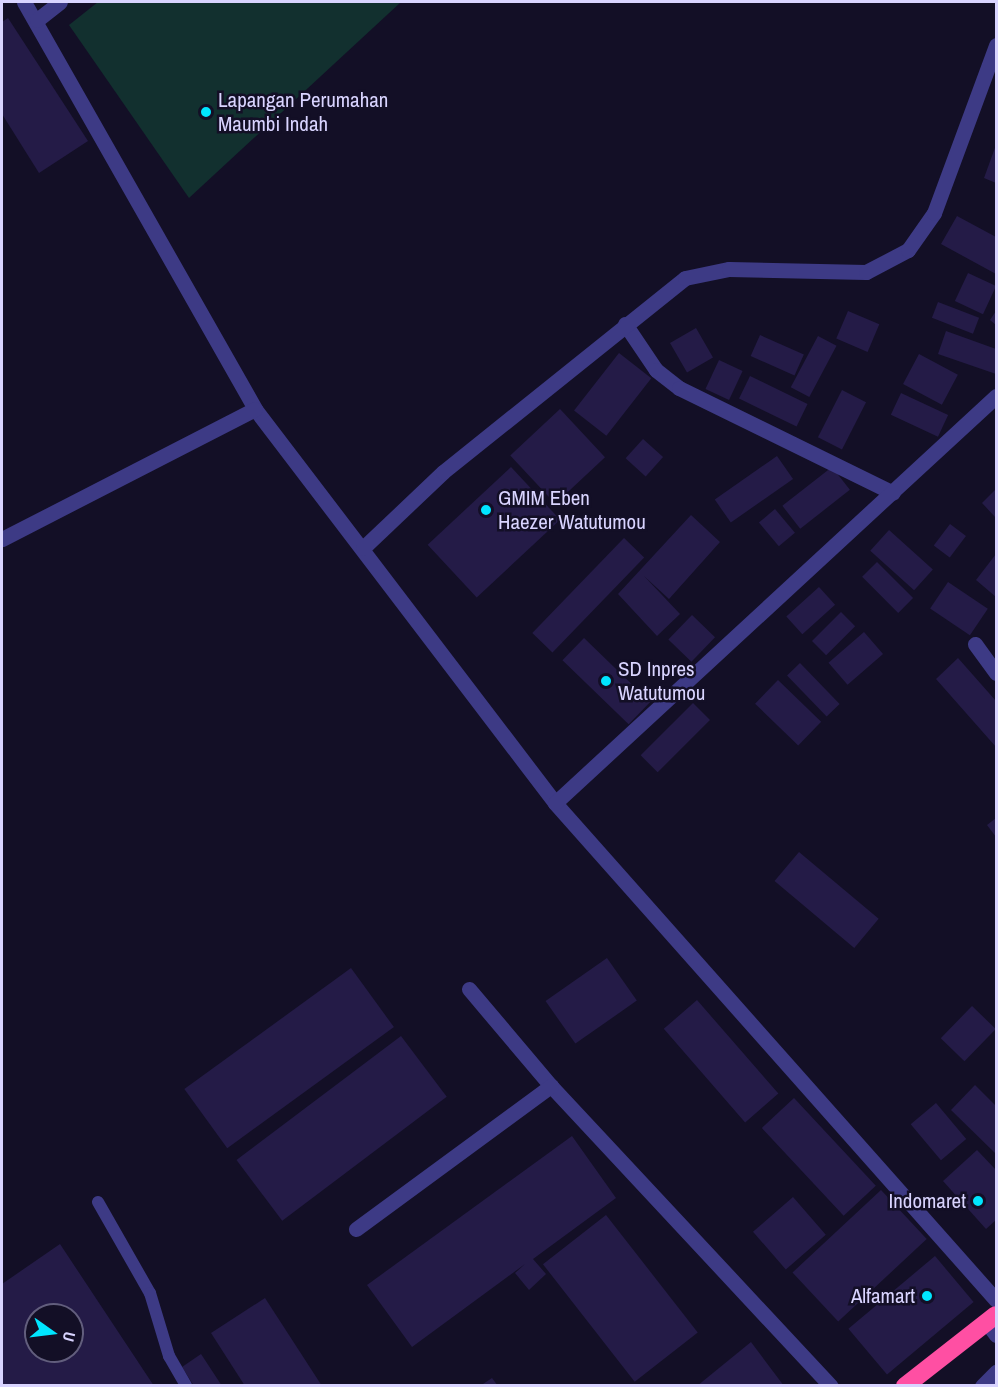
<!DOCTYPE html>
<style>
body{margin:0}
#map{position:relative;width:998px;height:1387px;overflow:hidden;background:#130f26;font-family:"Archivo Narrow",sans-serif}
div>[style]{position:absolute}
.green>*{inset:0;background:#12302f}
.building>*{inset:0;background:#241b47;transform-origin:0 0}
.lane>*{height:12px;margin:-6px;padding:0 6px;transform-origin:6px;border-radius:6px;background:#3d3a85}
.street>*{height:15px;margin:-7.5px;padding:0 7.5px;transform-origin:7.5px;border-radius:7.5px;background:#3d3a85}
.highway>*{height:18px;margin:-9px;padding:0 9px;transform-origin:9px;border-radius:9px;background:#ff4fa3}
.dots>*{width:16px;height:16px;translate:-50% -50%;box-sizing:border-box;border:3px solid #130f26;border-radius:50%}
span{translate:-50% -50%;white-space:nowrap;text-align:center;line-height:1.15;-webkit-text-stroke:5px #130f26;paint-order:stroke}
.poi-label{font-size:21px;color:#d9d4ff}
.left{translate:0 -50%;text-align:left}
.right{translate:-100% -50%;text-align:right}
.frame{position:absolute;inset:0;border:3px solid #d9d4ff;pointer-events:none}
.north{position:absolute;left:24px;top:1303px;width:60px;height:60px;box-sizing:border-box;background:#130f26;border:2px solid #625e7d;border-radius:50%;rotate:104deg;font-size:16px;font-weight:700;line-height:24px;text-align:center;color:#d9d4ff}
.north::after{content:'';display:block;margin:auto;width:21px;height:27px;background:#00e5ff;clip-path:polygon(50% 0,100% 100%,50% 72%,0 100%)}
</style>
<div id="map">
<div class="green">
<i style="clip-path:polygon(98px 2px,401px 2px,189px 198px,69px 25px)"></i>
</div>
<div class="building">
<i style="clip-path:polygon(8px 18px,88px 141px,39px 173px,2px 114px,2px 22px)"></i>
<i style="clip-path:polygon(996px 145px,996px 183px,984px 178px)"></i>
<i style="clip-path:polygon(957px 216px,996px 237px,996px 274px,941px 244px)"></i>
<i style="left:968px;top:273px;width:31px;height:31px;rotate:25deg"></i>
<i style="left:938px;top:302px;width:44px;height:17px;rotate:21deg"></i>
<i style="left:848px;top:311px;width:34px;height:30px;rotate:23deg"></i>
<i style="clip-path:polygon(996px 311px,996px 325px,990px 320px)"></i>
<i style="left:696px;top:328px;width:34px;height:30px;rotate:60deg"></i>
<i style="clip-path:polygon(946px 331px,996px 349px,996px 374px,938px 354px)"></i>
<i style="left:760px;top:335px;width:48px;height:23px;rotate:24deg"></i>
<i style="left:818px;top:336px;width:21px;height:58px;rotate:28deg"></i>
<i style="left:619px;top:353px;width:41px;height:73px;rotate:38deg"></i>
<i style="left:919px;top:354px;width:44px;height:34px;rotate:28deg"></i>
<i style="left:719px;top:360px;width:26px;height:32px;rotate:25deg"></i>
<i style="left:750px;top:376px;width:64px;height:25px;rotate:26deg"></i>
<i style="left:842px;top:390px;width:27px;height:53px;rotate:27deg"></i>
<i style="left:901px;top:393px;width:52px;height:24px;rotate:25deg"></i>
<i style="left:560px;top:409px;width:66px;height:68px;rotate:47deg"></i>
<i style="left:643px;top:439px;width:27px;height:26px;rotate:42deg"></i>
<i style="left:777px;top:456px;width:28px;height:76px;rotate:55deg"></i>
<i style="left:511px;top:467px;width:72px;height:114px;rotate:47deg"></i>
<i style="left:832px;top:467px;width:29px;height:63px;rotate:52deg"></i>
<i style="clip-path:polygon(996px 489px,996px 518px,982px 503px)"></i>
<i style="left:775px;top:509px;width:31px;height:21px;rotate:50deg"></i>
<i style="clip-path:polygon(691px 515px,720px 542px,669px 599px,644px 576px,680px 614px,657px 636px,618px 594px)"></i>
<i style="left:950px;top:524px;width:20px;height:27px;rotate:37deg"></i>
<i style="left:889px;top:530px;width:59px;height:28px;rotate:42deg"></i>
<i style="left:624px;top:538px;width:28px;height:132px;rotate:44deg"></i>
<i style="clip-path:polygon(996px 554px,996px 597px,976px 580px)"></i>
<i style="left:877px;top:562px;width:51px;height:21px;rotate:45deg"></i>
<i style="left:948px;top:582px;width:48px;height:32px;rotate:34deg"></i>
<i style="left:819px;top:587px;width:24px;height:44px;rotate:48deg"></i>
<i style="left:841px;top:612px;width:20px;height:41px;rotate:45deg"></i>
<i style="left:692px;top:615px;width:32px;height:34px;rotate:44deg"></i>
<i style="left:864px;top:632px;width:29px;height:47px;rotate:49deg"></i>
<i style="left:584px;top:638px;width:92px;height:31px;rotate:44deg"></i>
<i style="clip-path:polygon(958px 658px,996px 701px,996px 747px,936px 679px)"></i>
<i style="left:800px;top:663px;width:57px;height:18px;rotate:46deg"></i>
<i style="left:778px;top:680px;width:60px;height:33px;rotate:44deg"></i>
<i style="left:693px;top:703px;width:24px;height:74px;rotate:45deg"></i>
<i style="clip-path:polygon(996px 818px,996px 837px,987px 825px)"></i>
<i style="left:799px;top:852px;width:104px;height:38px;rotate:40deg"></i>
<i style="left:607px;top:958px;width:52px;height:75px;rotate:55deg"></i>
<i style="left:351px;top:968px;width:73px;height:206px;rotate:54deg"></i>
<i style="left:697px;top:1000px;width:124px;height:44px;rotate:49deg"></i>
<i style="left:972px;top:1006px;width:33px;height:45px;rotate:44deg"></i>
<i style="left:401px;top:1036px;width:76px;height:206px;rotate:53deg"></i>
<i style="clip-path:polygon(975px 1085px,996px 1106px,996px 1154px,951px 1110px)"></i>
<i style="left:794px;top:1098px;width:120px;height:44px;rotate:47deg"></i>
<i style="left:936px;top:1103px;width:47px;height:33px;rotate:50deg"></i>
<i style="clip-path:polygon(572px 1136px,616px 1198px,533px 1259px,546px 1274px,529px 1290px,515px 1273px,525px 1264px,412px 1347px,367px 1285px)"></i>
<i style="clip-path:polygon(977px 1150px,996px 1170px,996px 1220px,986px 1229px,943px 1181px)"></i>
<i style="left:881px;top:1190px;width:67px;height:121px;rotate:47deg"></i>
<i style="left:793px;top:1197px;width:50px;height:53px;rotate:49deg"></i>
<i style="left:606px;top:1215px;width:149px;height:80px;rotate:52deg"></i>
<i style="clip-path:polygon(evenodd,60px 1244px,154px 1386px,2px 1386px,2px 1284px,60px 1244px,36px 1315px,72px 1315px,72px 1351px,36px 1351px,36px 1315px)"></i>
<i style="left:935px;top:1256px;width:60px;height:113px;rotate:50deg"></i>
<i style="clip-path:polygon(265px 1298px,322px 1386px,245px 1386px,211px 1333px)"></i>
<i style="clip-path:polygon(751px 1342px,784px 1386px,697px 1386px)"></i>
<i style="clip-path:polygon(201px 1354px,222px 1386px,194px 1386px,182px 1367px)"></i>
<i style="clip-path:polygon(492px 1378px,498px 1386px,480px 1386px)"></i>
</div>
<div class="lane">
<i style="left:98px;top:1202px;width:105px;rotate:60.3deg"></i>
<i style="left:150px;top:1293px;width:66px;rotate:73.2deg"></i>
<i style="left:169px;top:1356px;width:34px;rotate:60deg"></i>
</div>
<div class="street">
<i style="left:24px;top:2px;width:468px;rotate:60.4deg"></i>
<i style="left:255px;top:409px;width:495px;rotate:52.7deg"></i>
<i style="left:555px;top:803px;width:664px;rotate:48.42deg"></i>
<i style="left:37px;top:20px;width:29px;rotate:-38deg"></i>
<i style="left:625px;top:324px;width:55px;rotate:56deg"></i>
<i style="left:656px;top:370px;width:29px;rotate:38deg"></i>
<i style="left:679px;top:388px;width:238px;rotate:26.1deg"></i>
<i style="left:2px;top:539px;width:284px;rotate:-27.2deg"></i>
<i style="left:363px;top:548px;width:110px;rotate:-43.5deg"></i>
<i style="left:443px;top:472px;width:310px;rotate:-38.7deg"></i>
<i style="left:685px;top:278px;width:45px;rotate:-11.6deg"></i>
<i style="left:729px;top:269px;width:137px;rotate:1.3deg"></i>
<i style="left:866px;top:272px;width:47px;rotate:-27.6deg"></i>
<i style="left:908px;top:250px;width:45px;rotate:-54.9deg"></i>
<i style="left:934px;top:213px;width:179px;rotate:-69.7deg"></i>
<i style="left:975px;top:644px;width:36px;rotate:54deg"></i>
<i style="left:555px;top:803px;width:600px;rotate:-42.7deg"></i>
<i style="left:469px;top:989px;width:127px;rotate:49.8deg"></i>
<i style="left:551px;top:1086px;width:410px;rotate:47deg"></i>
<i style="left:356px;top:1229px;width:242px;rotate:-36.3deg"></i>
<i style="left:987px;top:1323px;width:15px;rotate:53deg"></i>
<i style="left:982px;top:1386px;width:20px;rotate:-45deg"></i>
</div>
<div class="highway">
<i style="left:905px;top:1386px;width:115px;rotate:-38deg"></i>
</div>
<div class="dots">
<i style="left:206px;top:112px;background:#00e5ff"></i>
<i style="left:486px;top:510px;background:#00e5ff"></i>
<i style="left:606px;top:681px;background:#00e5ff"></i>
<i style="left:978px;top:1201px;background:#00e5ff"></i>
<i style="left:927px;top:1296px;background:#00e5ff"></i>
</div>
<div class="poi-label">
<span class="left" style="left:218px;top:112px">Lapangan Perumahan<br>Maumbi Indah</span>
<span class="left" style="left:498px;top:510px">GMIM Eben<br>Haezer Watutumou</span>
<span class="left" style="left:618px;top:681px">SD Inpres<br>Watutumou</span>
<span class="right" style="left:966px;top:1201px">Indomaret</span>
<span class="right" style="left:915px;top:1296px">Alfamart</span>
</div>
<div class="frame"></div>
<div class="north">U</div>
</div>
